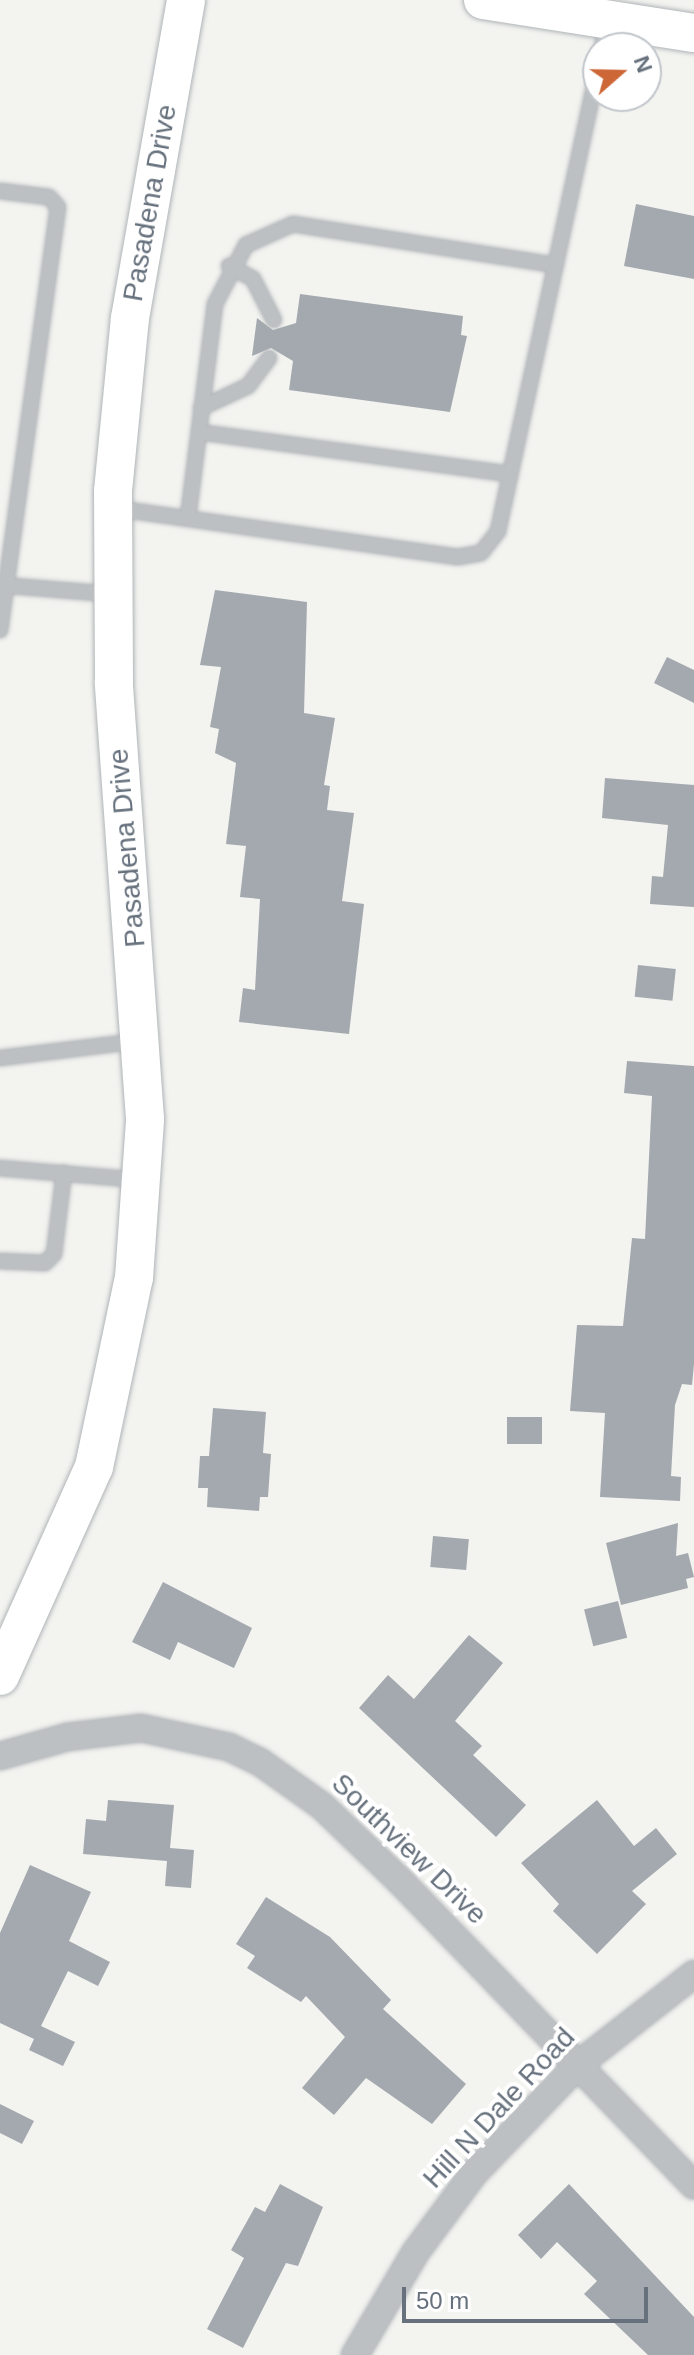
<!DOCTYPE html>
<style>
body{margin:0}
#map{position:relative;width:694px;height:2355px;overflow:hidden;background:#f3f3f0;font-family:Helvetica,sans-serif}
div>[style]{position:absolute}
.building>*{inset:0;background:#a3a9ae;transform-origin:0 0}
.roads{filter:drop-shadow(0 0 2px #b0b4b8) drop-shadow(0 0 2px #b0b4b8)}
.lane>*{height:14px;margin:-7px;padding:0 7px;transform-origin:7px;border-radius:7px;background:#bdc0c3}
.street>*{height:26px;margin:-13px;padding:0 13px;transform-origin:13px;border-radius:13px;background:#bdc0c3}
.secondary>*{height:38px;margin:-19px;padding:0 19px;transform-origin:19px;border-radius:19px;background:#fff}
span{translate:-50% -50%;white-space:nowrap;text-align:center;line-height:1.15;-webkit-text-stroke:8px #fff;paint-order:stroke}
.street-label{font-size:28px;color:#66717d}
.north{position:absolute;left:582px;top:32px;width:80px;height:80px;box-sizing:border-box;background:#fff;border:2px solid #c2c6cb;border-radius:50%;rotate:70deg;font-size:22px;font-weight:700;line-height:32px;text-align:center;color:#66717d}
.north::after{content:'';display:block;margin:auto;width:28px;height:36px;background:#cd6737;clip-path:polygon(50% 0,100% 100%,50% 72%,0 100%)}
.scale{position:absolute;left:402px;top:2287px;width:246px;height:36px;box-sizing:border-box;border:4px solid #66717d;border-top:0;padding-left:10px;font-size:24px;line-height:28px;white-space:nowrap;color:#66717d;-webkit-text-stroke:6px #fff;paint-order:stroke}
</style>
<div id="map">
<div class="building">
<i style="clip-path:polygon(636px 204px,694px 216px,694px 279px,624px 266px)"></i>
<i style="clip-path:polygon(300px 294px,463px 316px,461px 335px,467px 336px,450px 412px,289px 390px,293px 361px,271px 348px,252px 356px,257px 318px,273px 330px,296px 323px)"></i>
<i style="clip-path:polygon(215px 590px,307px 602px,304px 713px,335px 718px,324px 785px,330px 786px,327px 810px,354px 813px,342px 901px,364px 904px,349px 1034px,239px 1022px,243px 988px,255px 990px,260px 899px,240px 897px,246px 846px,226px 844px,236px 763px,215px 753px,219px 729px,210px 727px,221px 667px,200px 665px)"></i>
<i style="clip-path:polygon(667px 657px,694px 670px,694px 703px,654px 683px)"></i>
<i style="clip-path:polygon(605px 778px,694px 785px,694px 907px,650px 904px,652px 876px,663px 877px,668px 825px,602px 818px)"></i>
<i style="left:638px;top:965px;width:38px;height:32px;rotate:6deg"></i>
<i style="clip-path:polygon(627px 1061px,694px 1066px,694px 1364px,692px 1385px,682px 1384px,675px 1405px,671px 1476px,681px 1477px,680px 1501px,600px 1497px,605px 1413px,570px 1411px,577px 1325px,623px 1326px,632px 1238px,645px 1239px,652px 1096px,624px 1093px)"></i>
<i style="clip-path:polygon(213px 1408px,266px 1412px,263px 1453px,271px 1454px,268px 1497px,260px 1497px,259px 1511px,207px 1507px,208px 1488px,198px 1488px,200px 1456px,209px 1456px)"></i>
<i style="left:507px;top:1417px;width:35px;height:27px"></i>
<i style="clip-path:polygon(678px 1523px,676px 1556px,688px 1553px,694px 1577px,686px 1579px,688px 1588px,621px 1605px,606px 1543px)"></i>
<i style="left:433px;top:1536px;width:36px;height:31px;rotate:5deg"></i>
<i style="clip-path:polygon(163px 1582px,252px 1628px,234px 1668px,178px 1642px,170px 1660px,132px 1642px)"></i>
<i style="left:618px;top:1601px;width:38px;height:35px;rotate:76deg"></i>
<i style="clip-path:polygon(469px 1635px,503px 1663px,455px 1721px,482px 1746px,473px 1755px,526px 1805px,496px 1837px,359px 1708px,388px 1675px,414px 1699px)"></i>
<i style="clip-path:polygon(108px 1800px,174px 1805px,170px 1848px,194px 1850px,191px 1888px,165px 1886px,167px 1861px,83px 1854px,86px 1819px,106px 1821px)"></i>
<i style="clip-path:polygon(597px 1800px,634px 1846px,656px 1828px,677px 1854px,632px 1891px,646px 1904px,597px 1954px,553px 1911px,559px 1904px,521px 1863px)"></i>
<i style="clip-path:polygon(30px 1865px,91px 1892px,69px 1941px,110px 1962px,98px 1986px,68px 1971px,41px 2026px,75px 2042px,63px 2066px,29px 2050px,34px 2039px,0 2023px,0 1933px)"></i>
<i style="clip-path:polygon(266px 1897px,330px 1937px,391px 2000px,383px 2009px,466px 2084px,432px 2124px,366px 2078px,334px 2115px,302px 2088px,345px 2037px,306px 1996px,301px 2002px,247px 1968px,255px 1956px,236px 1944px)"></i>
<i style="clip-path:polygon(0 2104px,34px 2121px,22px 2144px,0 2133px)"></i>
<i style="clip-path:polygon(280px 2184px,323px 2207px,298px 2266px,286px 2263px,243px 2348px,207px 2329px,244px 2258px,231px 2250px,255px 2207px,265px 2212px)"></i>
<i style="clip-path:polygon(569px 2184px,694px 2317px,694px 2355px,648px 2355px,584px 2294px,597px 2281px,557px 2242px,541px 2259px,518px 2235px)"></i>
</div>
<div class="roads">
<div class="lane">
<i style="left:602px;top:48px;width:28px;rotate:-77deg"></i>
<i style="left:0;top:191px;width:49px;rotate:7deg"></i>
<i style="left:49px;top:197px;width:13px;rotate:48deg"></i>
<i style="left:58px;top:207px;width:427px;rotate:97.8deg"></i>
<i style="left:229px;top:266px;width:27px;rotate:28deg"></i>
<i style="left:253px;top:279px;width:46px;rotate:62.9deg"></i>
<i style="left:201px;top:408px;width:52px;rotate:-25.1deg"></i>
<i style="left:248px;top:386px;width:35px;rotate:-53deg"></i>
<i style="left:199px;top:432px;width:314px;rotate:7.7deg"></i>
<i style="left:113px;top:508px;width:348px;rotate:8.1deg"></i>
<i style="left:458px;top:557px;width:23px;rotate:-10deg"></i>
<i style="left:481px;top:553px;width:28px;rotate:-52deg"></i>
<i style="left:498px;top:531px;width:474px;rotate:-77.8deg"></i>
<i style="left:188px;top:518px;width:216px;rotate:-82.8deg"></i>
<i style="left:215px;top:304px;width:67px;rotate:-62.3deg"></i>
<i style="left:246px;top:245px;width:51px;rotate:-24.1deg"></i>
<i style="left:293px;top:224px;width:266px;rotate:8.9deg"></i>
<i style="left:0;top:585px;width:110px;rotate:4.7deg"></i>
<i style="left:0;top:1058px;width:140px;rotate:-7deg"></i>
<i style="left:0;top:1168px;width:141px;rotate:4.9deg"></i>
<i style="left:0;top:1261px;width:45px;rotate:2.5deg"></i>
<i style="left:45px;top:1263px;width:13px;rotate:-45deg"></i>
<i style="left:54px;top:1254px;width:82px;rotate:-83deg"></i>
</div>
<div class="street">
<i style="left:0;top:1756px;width:70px;rotate:-15.8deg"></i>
<i style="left:67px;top:1737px;width:75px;rotate:-6.9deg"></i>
<i style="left:141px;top:1728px;width:90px;rotate:12.2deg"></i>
<i style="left:229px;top:1747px;width:34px;rotate:26deg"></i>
<i style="left:260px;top:1762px;width:76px;rotate:35.4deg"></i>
<i style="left:322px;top:1806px;width:108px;rotate:43.9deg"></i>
<i style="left:400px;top:1881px;width:423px;rotate:46deg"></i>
<i style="left:355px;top:2355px;width:118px;rotate:-59.5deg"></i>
<i style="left:415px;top:2253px;width:101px;rotate:-53.5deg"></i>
<i style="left:475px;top:2172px;width:150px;rotate:-46.1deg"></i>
<i style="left:579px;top:2064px;width:146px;rotate:-38deg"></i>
</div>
<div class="secondary">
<i style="left:483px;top:0;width:214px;rotate:8.9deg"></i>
<i style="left:0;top:1676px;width:229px;rotate:-65.8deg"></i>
<i style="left:94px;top:1467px;width:193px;rotate:-78.1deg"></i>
<i style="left:134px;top:1278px;width:159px;rotate:-86deg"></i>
<i style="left:145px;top:1119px;width:438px;rotate:-94.1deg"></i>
<i style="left:114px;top:682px;width:191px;rotate:-90.3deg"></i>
<i style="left:113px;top:491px;width:174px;rotate:-84.4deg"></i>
<i style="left:130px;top:318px;width:323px;rotate:-80deg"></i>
</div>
</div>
<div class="street-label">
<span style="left:150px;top:203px;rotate:-80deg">Pasadena Drive</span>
<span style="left:127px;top:848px;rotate:-95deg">Pasadena Drive</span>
<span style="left:409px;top:1849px;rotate:44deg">Southview Drive</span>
<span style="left:499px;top:2108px;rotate:-47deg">Hill N Dale Road</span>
</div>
<div class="north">N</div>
<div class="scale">50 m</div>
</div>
